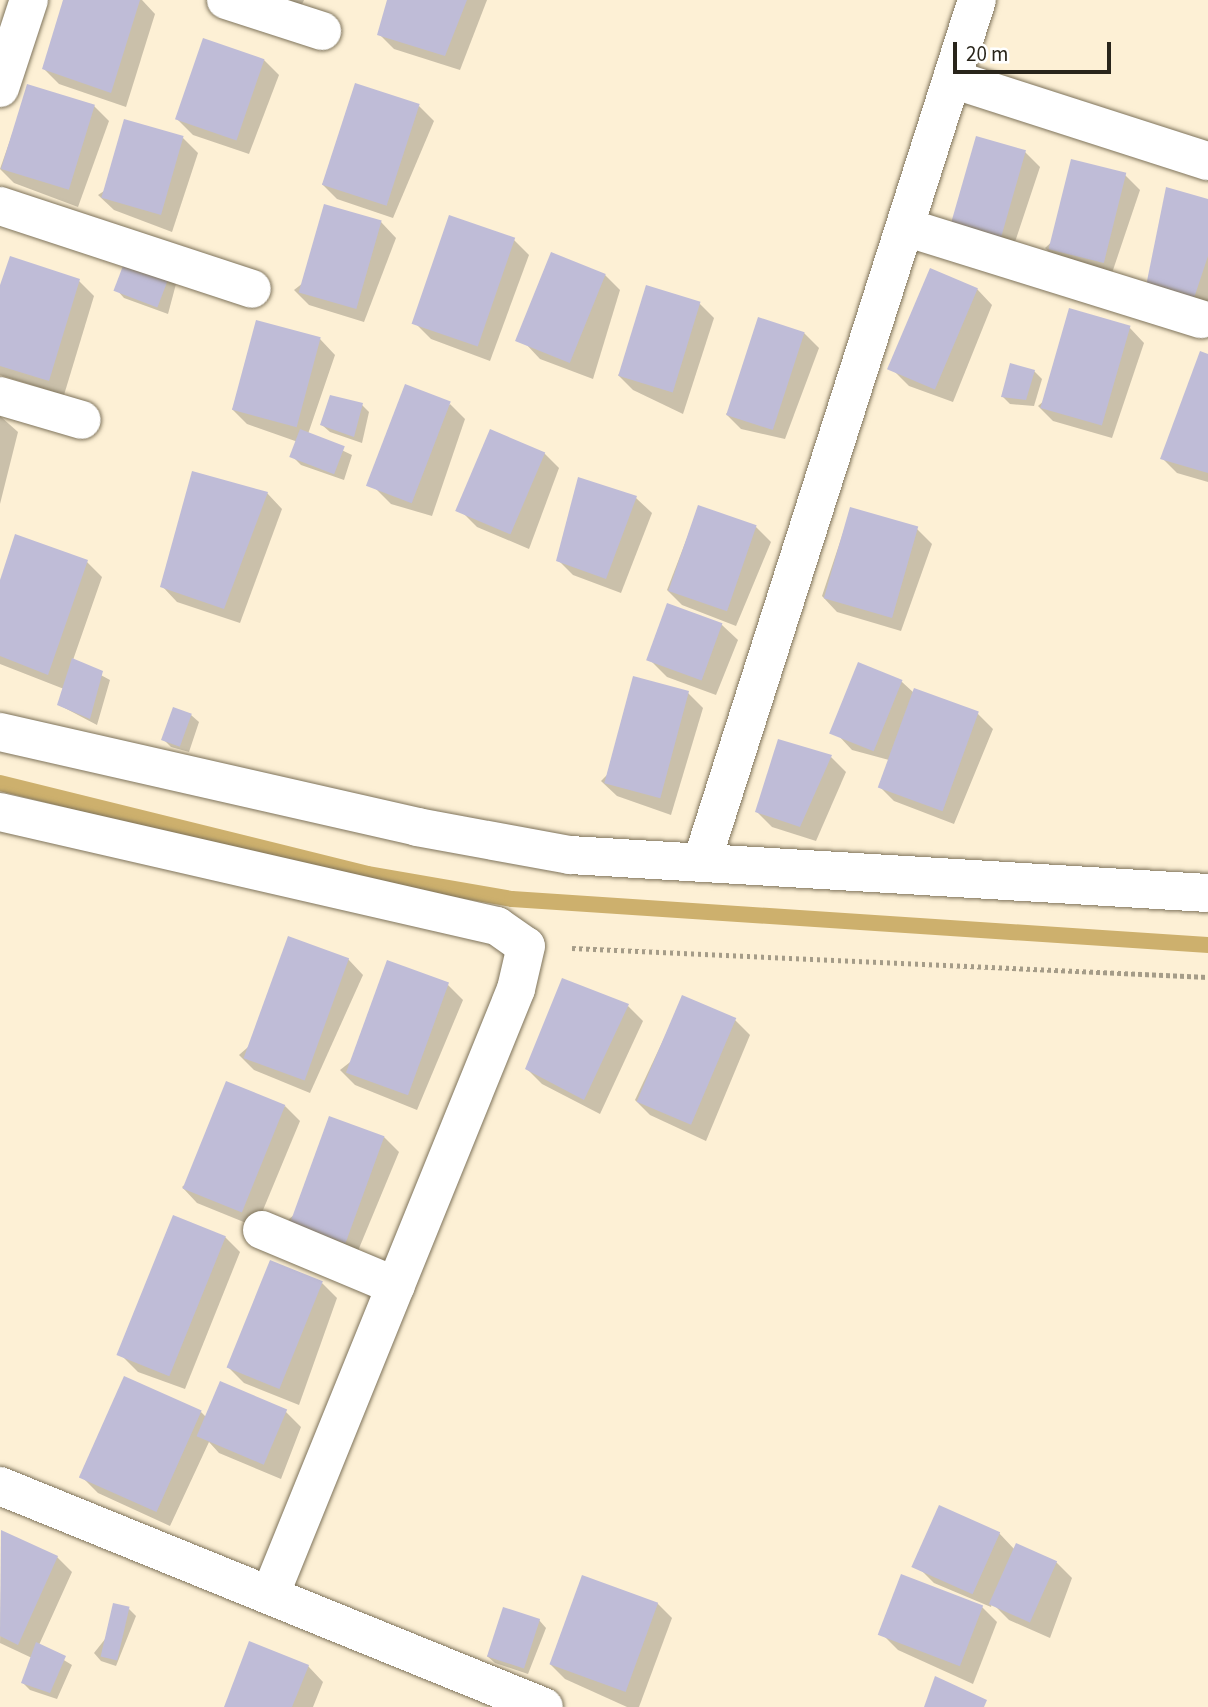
<!DOCTYPE html>
<style>
body{margin:0}
#map{position:relative;width:1208px;height:1707px;overflow:hidden;background:#fdf0d5;font-family:"Source Sans 3",sans-serif}
div>[style]{position:absolute}
.shadow>*{inset:0;background:#0003}
.stream>*{height:16px;margin:-8px;padding:0 8px;transform-origin:8px;border-radius:8px;background:#cdb06d}
.building>*{inset:0;background:#bfbcd7;transform-origin:0 0}
.path>*{height:4.5px;margin-top:-2.25px;transform-origin:0;background:repeating-linear-gradient(90deg,#a59c88 0 3.5px,transparent 0 7px)}
.roads{filter:drop-shadow(0 0 2px #7e735b) drop-shadow(0 0 2px #7e735b)}
.street>*{height:38px;margin:-19px;padding:0 19px;transform-origin:19px;border-radius:19px;background:#fff}
span{translate:-50% -50%;white-space:nowrap;text-align:center;line-height:1.15;-webkit-text-stroke:7px #fff;paint-order:stroke}
.scale{position:absolute;left:953px;top:42px;width:158px;height:32px;box-sizing:border-box;border:4px solid #29251b;border-top:0;padding-left:9px;font-size:21px;line-height:24px;white-space:nowrap;color:#29251b;-webkit-text-stroke:5px #fff;paint-order:stroke}
</style>
<div id="map">
<div class="shadow">
<i style="clip-path:polygon(65px 0,142px 0,155px 14px,126px 107px,59px 84px,44px 69px)"></i>
<i style="clip-path:polygon(263px 0,304px 0,298px 13px)"></i>
<i style="clip-path:polygon(389px 0,487px 0,460px 70px,394px 49px,379px 34px)"></i>
<i style="clip-path:polygon(264px 60px,279px 75px,249px 154px,193px 135px,178px 120px)"></i>
<i style="clip-path:polygon(29px 86px,94px 106px,109px 121px,78px 207px,14px 183px,0 169px)"></i>
<i style="clip-path:polygon(419px 106px,434px 121px,393px 218px,337px 199px,322px 184px)"></i>
<i style="clip-path:polygon(183px 138px,198px 153px,172px 232px,114px 210px,98px 195px)"></i>
<i style="clip-path:polygon(1025px 152px,1040px 167px,1011px 254px,962px 241px)"></i>
<i style="clip-path:polygon(1125px 175px,1140px 190px,1110px 279px,1060px 263px,1045px 248px)"></i>
<i style="clip-path:polygon(1208px 201px,1208px 312px,1164px 301px)"></i>
<i style="clip-path:polygon(381px 222px,396px 238px,364px 322px,309px 305px,294px 290px)"></i>
<i style="clip-path:polygon(514px 240px,529px 255px,490px 361px,431px 339px,416px 324px)"></i>
<i style="clip-path:polygon(128px 261px,176px 284px,168px 314px,124px 298px,117px 290px)"></i>
<i style="clip-path:polygon(605px 275px,620px 290px,593px 379px,540px 359px,525px 343px)"></i>
<i style="clip-path:polygon(79px 281px,94px 296px,64px 395px,0 375px,0 291px)"></i>
<i style="clip-path:polygon(977px 289px,992px 305px,953px 402px,909px 386px,894px 371px)"></i>
<i style="clip-path:polygon(699px 303px,714px 318px,683px 414px,633px 390px,618px 375px)"></i>
<i style="clip-path:polygon(1129px 327px,1144px 343px,1112px 438px,1053px 421px,1038px 406px)"></i>
<i style="clip-path:polygon(804px 333px,819px 348px,785px 439px,741px 429px,726px 414px)"></i>
<i style="clip-path:polygon(320px 339px,335px 355px,308px 434px,352px 455px,344px 480px,301px 465px,293px 457px,298px 442px,247px 424px,232px 409px)"></i>
<i style="clip-path:polygon(1208px 356px,1208px 482px,1177px 473px,1162px 458px)"></i>
<i style="clip-path:polygon(1034px 371px,1042px 379px,1034px 406px,1010px 404px,1003px 397px)"></i>
<i style="clip-path:polygon(450px 404px,465px 419px,432px 516px,391px 504px,376px 489px)"></i>
<i style="clip-path:polygon(362px 405px,369px 412px,362px 443px,330px 432px,322px 425px)"></i>
<i style="clip-path:polygon(0 416px,18px 432px,0 504px)"></i>
<i style="clip-path:polygon(544px 453px,559px 468px,529px 549px,477px 527px,462px 512px)"></i>
<i style="clip-path:polygon(580px 479px,636px 498px,652px 513px,621px 593px,573px 575px,558px 560px)"></i>
<i style="clip-path:polygon(267px 493px,282px 509px,240px 623px,177px 602px,162px 586px)"></i>
<i style="clip-path:polygon(699px 507px,756px 527px,771px 542px,736px 626px,682px 605px,667px 590px)"></i>
<i style="clip-path:polygon(851px 509px,917px 529px,932px 544px,901px 631px,837px 612px,822px 596px)"></i>
<i style="clip-path:polygon(87px 562px,102px 577px,73px 660px,110px 680px,97px 725px,59px 705px,64px 689px,0 664px,0 585px)"></i>
<i style="clip-path:polygon(668px 605px,722px 625px,738px 640px,716px 695px,667px 677px,652px 662px)"></i>
<i style="clip-path:polygon(859px 665px,902px 682px,914px 693px,978px 714px,993px 729px,954px 824px,894px 801px,879px 786px,889px 760px,852px 750px,837px 734px)"></i>
<i style="clip-path:polygon(688px 693px,703px 708px,671px 815px,617px 796px,601px 781px)"></i>
<i style="clip-path:polygon(191px 715px,199px 722px,189px 752px,171px 747px,164px 740px)"></i>
<i style="clip-path:polygon(831px 757px,846px 772px,816px 841px,772px 827px,757px 812px)"></i>
<i style="clip-path:polygon(348px 959px,363px 975px,310px 1093px,254px 1070px,239px 1055px)"></i>
<i style="clip-path:polygon(448px 985px,463px 1000px,417px 1110px,355px 1085px,340px 1070px)"></i>
<i style="clip-path:polygon(683px 998px,735px 1020px,750px 1035px,706px 1141px,650px 1115px,635px 1100px)"></i>
<i style="clip-path:polygon(628px 1006px,643px 1021px,600px 1114px,542px 1084px,527px 1069px)"></i>
<i style="clip-path:polygon(285px 1106px,300px 1121px,256px 1227px,197px 1203px,182px 1187px)"></i>
<i style="clip-path:polygon(384px 1137px,399px 1152px,355px 1258px,288px 1220px)"></i>
<i style="clip-path:polygon(225px 1237px,240px 1252px,185px 1389px,138px 1372px,123px 1357px)"></i>
<i style="clip-path:polygon(322px 1283px,337px 1298px,299px 1405px,244px 1383px,229px 1368px)"></i>
<i style="clip-path:polygon(201px 1412px,209px 1420px,286px 1412px,301px 1427px,281px 1479px,219px 1453px,209px 1442px,170px 1526px,98px 1493px,83px 1478px)"></i>
<i style="clip-path:polygon(2px 1532px,57px 1557px,72px 1572px,39px 1645px,72px 1665px,57px 1699px,30px 1690px,23px 1683px,32px 1658px,0 1643px)"></i>
<i style="clip-path:polygon(999px 1533px,1015px 1550px,1056px 1562px,1072px 1578px,1050px 1638px,1009px 1620px,992px 1603px,991px 1607px,934px 1583px,919px 1568px)"></i>
<i style="clip-path:polygon(657px 1603px,672px 1618px,639px 1707px,627px 1707px,565px 1679px,550px 1664px)"></i>
<i style="clip-path:polygon(981px 1606px,997px 1622px,973px 1684px,898px 1650px,883px 1635px)"></i>
<i style="clip-path:polygon(129px 1609px,136px 1616px,116px 1666px,101px 1661px,94px 1653px)"></i>
<i style="clip-path:polygon(539px 1620px,546px 1628px,528px 1674px,495px 1663px,487px 1656px)"></i>
<i style="clip-path:polygon(308px 1666px,323px 1682px,313px 1707px,226px 1707px)"></i>
</div>
<div class="stream">
<i style="left:0;top:783px;width:378px;rotate:13.9deg"></i>
<i style="left:367px;top:874px;width:147px;rotate:9.8deg"></i>
<i style="left:512px;top:899px;width:698px;rotate:3.78deg"></i>
</div>
<div class="building">
<i style="clip-path:polygon(63px 0,140px 0,111px 93px,42px 69px)"></i>
<i style="clip-path:polygon(387px 0,467px 0,445px 56px,377px 35px)"></i>
<i style="left:203px;top:38px;width:65px;height:86px;rotate:19deg"></i>
<i style="left:355px;top:83px;width:68px;height:107px;rotate:18deg"></i>
<i style="left:27px;top:84px;width:71px;height:89px;rotate:17deg"></i>
<i style="left:124px;top:119px;width:62px;height:82px;rotate:16deg"></i>
<i style="left:976px;top:136px;width:52px;height:95px;rotate:16deg"></i>
<i style="left:1071px;top:159px;width:57px;height:93px;rotate:14deg"></i>
<i style="clip-path:polygon(1166px 187px,1208px 199px,1208px 256px,1194px 298px,1146px 286px)"></i>
<i style="left:324px;top:204px;width:60px;height:92px;rotate:16deg"></i>
<i style="left:449px;top:215px;width:70px;height:115px;rotate:19deg"></i>
<i style="left:551px;top:252px;width:59px;height:96px;rotate:22deg"></i>
<i style="clip-path:polygon(10px 256px,80px 279px,49px 381px,0 366px,0 285px)"></i>
<i style="left:126px;top:258px;width:47px;height:35px;rotate:21deg"></i>
<i style="left:930px;top:268px;width:52px;height:110px;rotate:23deg"></i>
<i style="left:646px;top:285px;width:57px;height:95px;rotate:17deg"></i>
<i style="left:1069px;top:308px;width:64px;height:104px;rotate:16deg"></i>
<i style="left:758px;top:317px;width:49px;height:103px;rotate:18deg"></i>
<i style="left:256px;top:320px;width:67px;height:93px;rotate:15deg"></i>
<i style="clip-path:polygon(1200px 351px,1208px 354px,1208px 473px,1160px 459px)"></i>
<i style="clip-path:polygon(1010px 363px,1035px 370px,1026px 400px,1001px 397px)"></i>
<i style="left:405px;top:384px;width:49px;height:109px;rotate:21deg"></i>
<i style="clip-path:polygon(330px 395px,363px 403px,354px 437px,320px 425px)"></i>
<i style="left:300px;top:429px;width:48px;height:30px;rotate:21deg"></i>
<i style="left:490px;top:429px;width:60px;height:89px;rotate:23deg"></i>
<i style="clip-path:polygon(192px 471px,268px 492px,224px 609px,160px 587px)"></i>
<i style="clip-path:polygon(578px 477px,637px 496px,606px 579px,556px 561px)"></i>
<i style="left:698px;top:505px;width:62px;height:91px;rotate:19deg"></i>
<i style="left:850px;top:507px;width:71px;height:95px;rotate:16deg"></i>
<i style="clip-path:polygon(15px 534px,88px 560px,48px 675px,0 656px,0 580px)"></i>
<i style="left:667px;top:603px;width:59px;height:61px;rotate:20deg"></i>
<i style="clip-path:polygon(72px 658px,103px 671px,90px 719px,57px 705px)"></i>
<i style="left:858px;top:662px;width:48px;height:77px;rotate:22deg"></i>
<i style="left:633px;top:676px;width:58px;height:111px;rotate:15deg"></i>
<i style="left:914px;top:688px;width:69px;height:106px;rotate:20deg"></i>
<i style="left:173px;top:707px;width:20px;height:35px;rotate:20deg"></i>
<i style="clip-path:polygon(778px 739px,832px 755px,800px 827px,755px 812px)"></i>
<i style="left:288px;top:936px;width:65px;height:130px;rotate:20deg"></i>
<i style="left:387px;top:960px;width:66px;height:120px;rotate:20deg"></i>
<i style="clip-path:polygon(562px 978px,629px 1004px,584px 1100px,525px 1069px)"></i>
<i style="left:682px;top:995px;width:59px;height:116px;rotate:23deg"></i>
<i style="left:226px;top:1081px;width:64px;height:116px;rotate:22deg"></i>
<i style="left:329px;top:1116px;width:59px;height:114px;rotate:20deg"></i>
<i style="left:173px;top:1215px;width:57px;height:151px;rotate:22deg"></i>
<i style="left:270px;top:1260px;width:57px;height:116px;rotate:22deg"></i>
<i style="left:124px;top:1376px;width:85px;height:111px;rotate:24deg"></i>
<i style="left:220px;top:1381px;width:73px;height:60px;rotate:23deg"></i>
<i style="left:939px;top:1505px;width:67px;height:68px;rotate:24deg"></i>
<i style="clip-path:polygon(1px 1530px,58px 1556px,18px 1645px,0 1636px)"></i>
<i style="left:1016px;top:1543px;width:45px;height:67px;rotate:24deg"></i>
<i style="left:901px;top:1574px;width:88px;height:65px;rotate:21deg"></i>
<i style="left:582px;top:1575px;width:81px;height:95px;rotate:20deg"></i>
<i style="left:113px;top:1603px;width:17px;height:55px;rotate:13deg"></i>
<i style="left:503px;top:1607px;width:39px;height:52px;rotate:18deg"></i>
<i style="clip-path:polygon(249px 1641px,309px 1665px,292px 1707px,224px 1707px)"></i>
<i style="clip-path:polygon(36px 1642px,66px 1656px,50px 1693px,21px 1683px)"></i>
<i style="clip-path:polygon(935px 1676px,987px 1700px,984px 1707px,924px 1707px)"></i>
</div>
<div class="path">
<i style="left:572px;top:948px;width:637px;rotate:2.61deg"></i>
</div>
<div class="roads">
<div class="street">
<i style="left:226px;top:0;width:101px;rotate:17.9deg"></i>
<i style="left:952px;top:79px;width:269px;rotate:17.8deg"></i>
<i style="left:0;top:88px;width:93px;rotate:-71.8deg"></i>
<i style="left:0;top:206px;width:265px;rotate:18.2deg"></i>
<i style="left:905px;top:227px;width:310px;rotate:17.3deg"></i>
<i style="left:0;top:396px;width:85px;rotate:16.3deg"></i>
<i style="left:0;top:732px;width:428px;rotate:12.8deg"></i>
<i style="left:417px;top:827px;width:156px;rotate:10.4deg"></i>
<i style="left:570px;top:855px;width:639px;rotate:3.41deg"></i>
<i style="left:0;top:812px;width:510px;rotate:12.92deg"></i>
<i style="left:497px;top:926px;width:35px;rotate:35deg"></i>
<i style="left:526px;top:946px;width:44px;rotate:103.1deg"></i>
<i style="left:516px;top:989px;width:654px;rotate:112.09deg"></i>
<i style="left:702px;top:861px;width:904px;rotate:-72.29deg"></i>
<i style="left:262px;top:1230px;width:145px;rotate:22.7deg"></i>
<i style="left:0;top:1486px;width:587px;rotate:22.11deg"></i>
</div>
</div>
<div class="scale">20 m</div>
</div>
